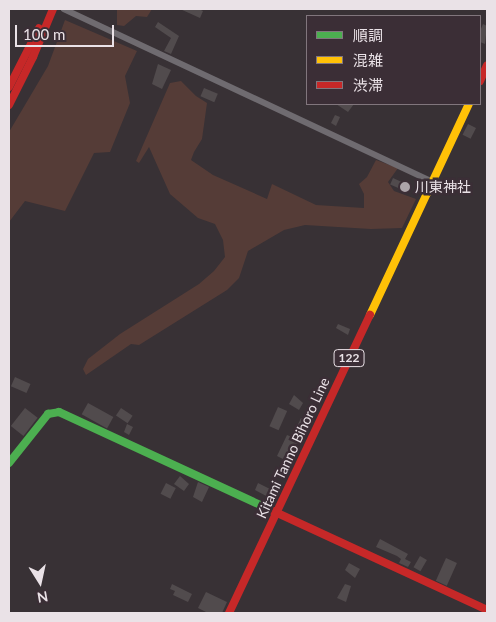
<!DOCTYPE html>
<meta charset="utf-8">
<style>
body{margin:0}
#map{position:relative;width:496px;height:622px;overflow:hidden;background:#383135;font-family:Lato,"Noto Sans JP",sans-serif}
div>[style]{position:absolute}
.green>*{inset:0;background:#553c37}
.building>*{inset:0;background:#514b4d;transform-origin:0 0}
.street>*{height:5.5px;margin:-2.75px;padding:0 2.75px;transform-origin:2.75px;border-radius:2.75px;background:#6f6b70}
.fast>*{height:8px;margin:-4px;padding:0 4px;transform-origin:4px;border-radius:4px;background:#4caf50}
.slow>*{height:8px;margin:-4px;padding:0 4px;transform-origin:4px;border-radius:4px;background:#ffc107}
.jam>*{height:8px;margin:-4px;padding:0 4px;transform-origin:4px;border-radius:4px;background:#c62828}
.dots>*{width:14px;height:14px;translate:-50% -50%;box-sizing:border-box;border:2px solid #3b2e36;border-radius:50%}
span{translate:-50% -50%;white-space:nowrap;text-align:center;line-height:1.15;-webkit-text-stroke:5px #3b2e36;paint-order:stroke}
.shield-label span{padding:1px 4px;background:#3b2e36;border:1px solid;border-radius:4px;-webkit-text-stroke-width:0}
.shield-label{font-size:12px;color:#eae2e7;font-weight:700}
.poi-label{font-size:14px;color:#eae2e7}
.left{translate:0 -50%;text-align:left}
.street-label{font-size:14px;color:#eae2e7}
.frame{position:absolute;inset:0;border:10px solid #eae2e7;pointer-events:none}
.legend{position:absolute;left:306px;top:15px;width:175px;height:90px;box-sizing:border-box;background:#3b2e36;border:1px solid #81767d;margin:0;padding:6px 9px;list-style:none;font-size:15px;color:#eae2e7}
.legend li{display:flex;align-items:center;gap:10px;height:25px}
.legend b{width:25px;border:1px solid #81767d}
.north{position:absolute;left:15px;top:557px;width:50px;height:50px;-webkit-text-stroke:4px #3b2e36;paint-order:stroke;rotate:170deg;font-size:14px;font-weight:700;line-height:20px;text-align:center;color:#eae2e7}
.north::after{content:'';display:block;margin:auto;width:18px;height:22px;background:#eae2e7;clip-path:polygon(50% 0,100% 100%,50% 72%,0 100%)}
.scale{position:absolute;left:15px;top:25px;width:99px;height:22px;box-sizing:border-box;border:2px solid #eae2e7;border-top:0;padding-left:6px;font-size:15px;line-height:18px;white-space:nowrap;color:#eae2e7;-webkit-text-stroke:4px #3b2e36;paint-order:stroke}
</style>
<div id="map">
<div class="green">
<i style="clip-path:polygon(117px 9px,152px 9px,147px 17px,136px 16px,124px 26px,117px 25px)"></i>
<i style="clip-path:polygon(65px 20px,137px 51px,125px 76px,130px 103px,110px 152px,94px 153px,65px 211px,25px 201px,9px 222px,9px 132px,48px 66px)"></i>
<i style="clip-path:polygon(181px 81px,196px 96px,207px 103px,202px 139px,194px 152px,191px 160px,213px 175px,267px 199px,272px 184px,316px 205px,364px 208px,364px 194px,359px 184px,367px 177px,376px 160px,398px 168px,388px 182px,394px 191px,416px 199px,402px 228px,371px 229px,305px 225px,284px 230px,248px 251px,239px 278px,227px 290px,139px 345px,131px 344px,86px 375px,83px 369px,88px 359px,120px 334px,199px 284px,214px 271px,225px 257px,223px 240px,215px 224px,198px 218px,170px 194px,149px 147px,139px 163px,136px 161px,170px 83px)"></i>
</div>
<div class="building">
<i style="clip-path:polygon(180px 9px,199px 9px,203px 11px,200px 18px)"></i>
<i style="clip-path:polygon(158px 22px,179px 36px,171px 54px,164px 51px,171px 38px,155px 27px)"></i>
<i style="clip-path:polygon(483px 24px,487px 26px,485px 44px,480px 42px,480px 31px)"></i>
<i style="clip-path:polygon(158px 64px,171px 70px,162px 89px,152px 84px)"></i>
<i style="left:204px;top:88px;width:15px;height:9px;rotate:23deg"></i>
<i style="clip-path:polygon(336px 104px,354px 104px,348px 112px)"></i>
<i style="clip-path:polygon(335px 115px,340px 117px,336px 126px,331px 123px)"></i>
<i style="left:468px;top:124px;width:9px;height:12px;rotate:27deg"></i>
<i style="left:393px;top:178px;width:12px;height:7px;rotate:24deg"></i>
<i style="clip-path:polygon(338px 324px,350px 329px,348px 335px,336px 328px)"></i>
<i style="left:15px;top:377px;width:17px;height:10px;rotate:24deg"></i>
<i style="clip-path:polygon(321px 390px,326px 392px,320px 403px,314px 401px)"></i>
<i style="clip-path:polygon(294px 395px,303px 403px,299px 410px,289px 404px)"></i>
<i style="left:88px;top:403px;width:29px;height:13px;rotate:29deg"></i>
<i style="left:278px;top:407px;width:10px;height:21px;rotate:24deg"></i>
<i style="left:25px;top:408px;width:16px;height:23px;rotate:38deg"></i>
<i style="left:121px;top:408px;width:14px;height:9px;rotate:34deg"></i>
<i style="clip-path:polygon(301px 418px,311px 422px,304px 439px,300px 437px,298px 444px,296px 444px,287px 461px,277px 456px,287px 435px,292px 437px)"></i>
<i style="clip-path:polygon(127px 424px,133px 427px,129px 435px,124px 432px)"></i>
<i style="clip-path:polygon(180px 476px,189px 484px,184px 491px,174px 484px)"></i>
<i style="clip-path:polygon(198px 482px,209px 487px,202px 502px,193px 497px)"></i>
<i style="left:166px;top:483px;width:11px;height:12px;rotate:27deg"></i>
<i style="clip-path:polygon(258px 483px,276px 492px,271px 504px,266px 501px,268px 497px,255px 490px)"></i>
<i style="clip-path:polygon(380px 539px,408px 554px,405px 559px,411px 562px,408px 567px,399px 563px,401px 559px,397px 556px,376px 547px)"></i>
<i style="left:420px;top:556px;width:8px;height:13px;rotate:30deg"></i>
<i style="left:446px;top:558px;width:12px;height:25px;rotate:24deg"></i>
<i style="clip-path:polygon(349px 563px,360px 569px,355px 578px,345px 570px)"></i>
<i style="clip-path:polygon(172px 584px,192px 594px,188px 602px,173px 595px,175px 591px,170px 589px)"></i>
<i style="clip-path:polygon(345px 584px,351px 586px,346px 602px,337px 598px)"></i>
<i style="clip-path:polygon(206px 592px,227px 602px,222px 613px,208px 613px,198px 608px)"></i>
</div>
<div class="street">
<i style="left:64px;top:9px;width:406px;rotate:25.1deg"></i>
</div>
<div class="fast">
<i style="left:9px;top:463px;width:63px;rotate:-51.5deg"></i>
<i style="left:48px;top:414px;width:11px;rotate:-10deg"></i>
<i style="left:59px;top:412px;width:234px;rotate:24.8deg"></i>
</div>
<div class="slow">
<i style="left:370px;top:315px;width:233px;rotate:-64.9deg"></i>
</div>
<div class="jam">
<i style="left:480px;top:81px;width:17px;rotate:-66deg"></i>
<i style="left:9px;top:87px;width:66px;rotate:-63deg"></i>
<i style="left:9px;top:105px;width:54px;rotate:-63.4deg"></i>
<i style="left:33px;top:57px;width:52px;rotate:-67.4deg"></i>
<i style="left:271px;top:510px;width:238px;rotate:24.8deg"></i>
<i style="left:229px;top:613px;width:330px;rotate:-64.7deg"></i>
</div>
<div class="dots">
<i style="left:405px;top:187px;background:#aca4a9"></i>
</div>
<div class="shield-label">
<span style="left:349px;top:358px">122</span>
</div>
<div class="poi-label">
<span class="left" style="left:415px;top:187px">川東神社</span>
</div>
<div class="street-label">
<span style="left:293px;top:448px;rotate:-65deg">Kitami Tanno Bihoro Line</span>
</div>
<div class="frame"></div>
<ul class="legend">
<li><b style="height:6px;background:#4caf50"></b>順調</li>
<li><b style="height:6px;background:#ffc107"></b>混雑</li>
<li><b style="height:6px;background:#c62828"></b>渋滞</li>
</ul>
<div class="north">N</div>
<div class="scale">100 m</div>
</div>
